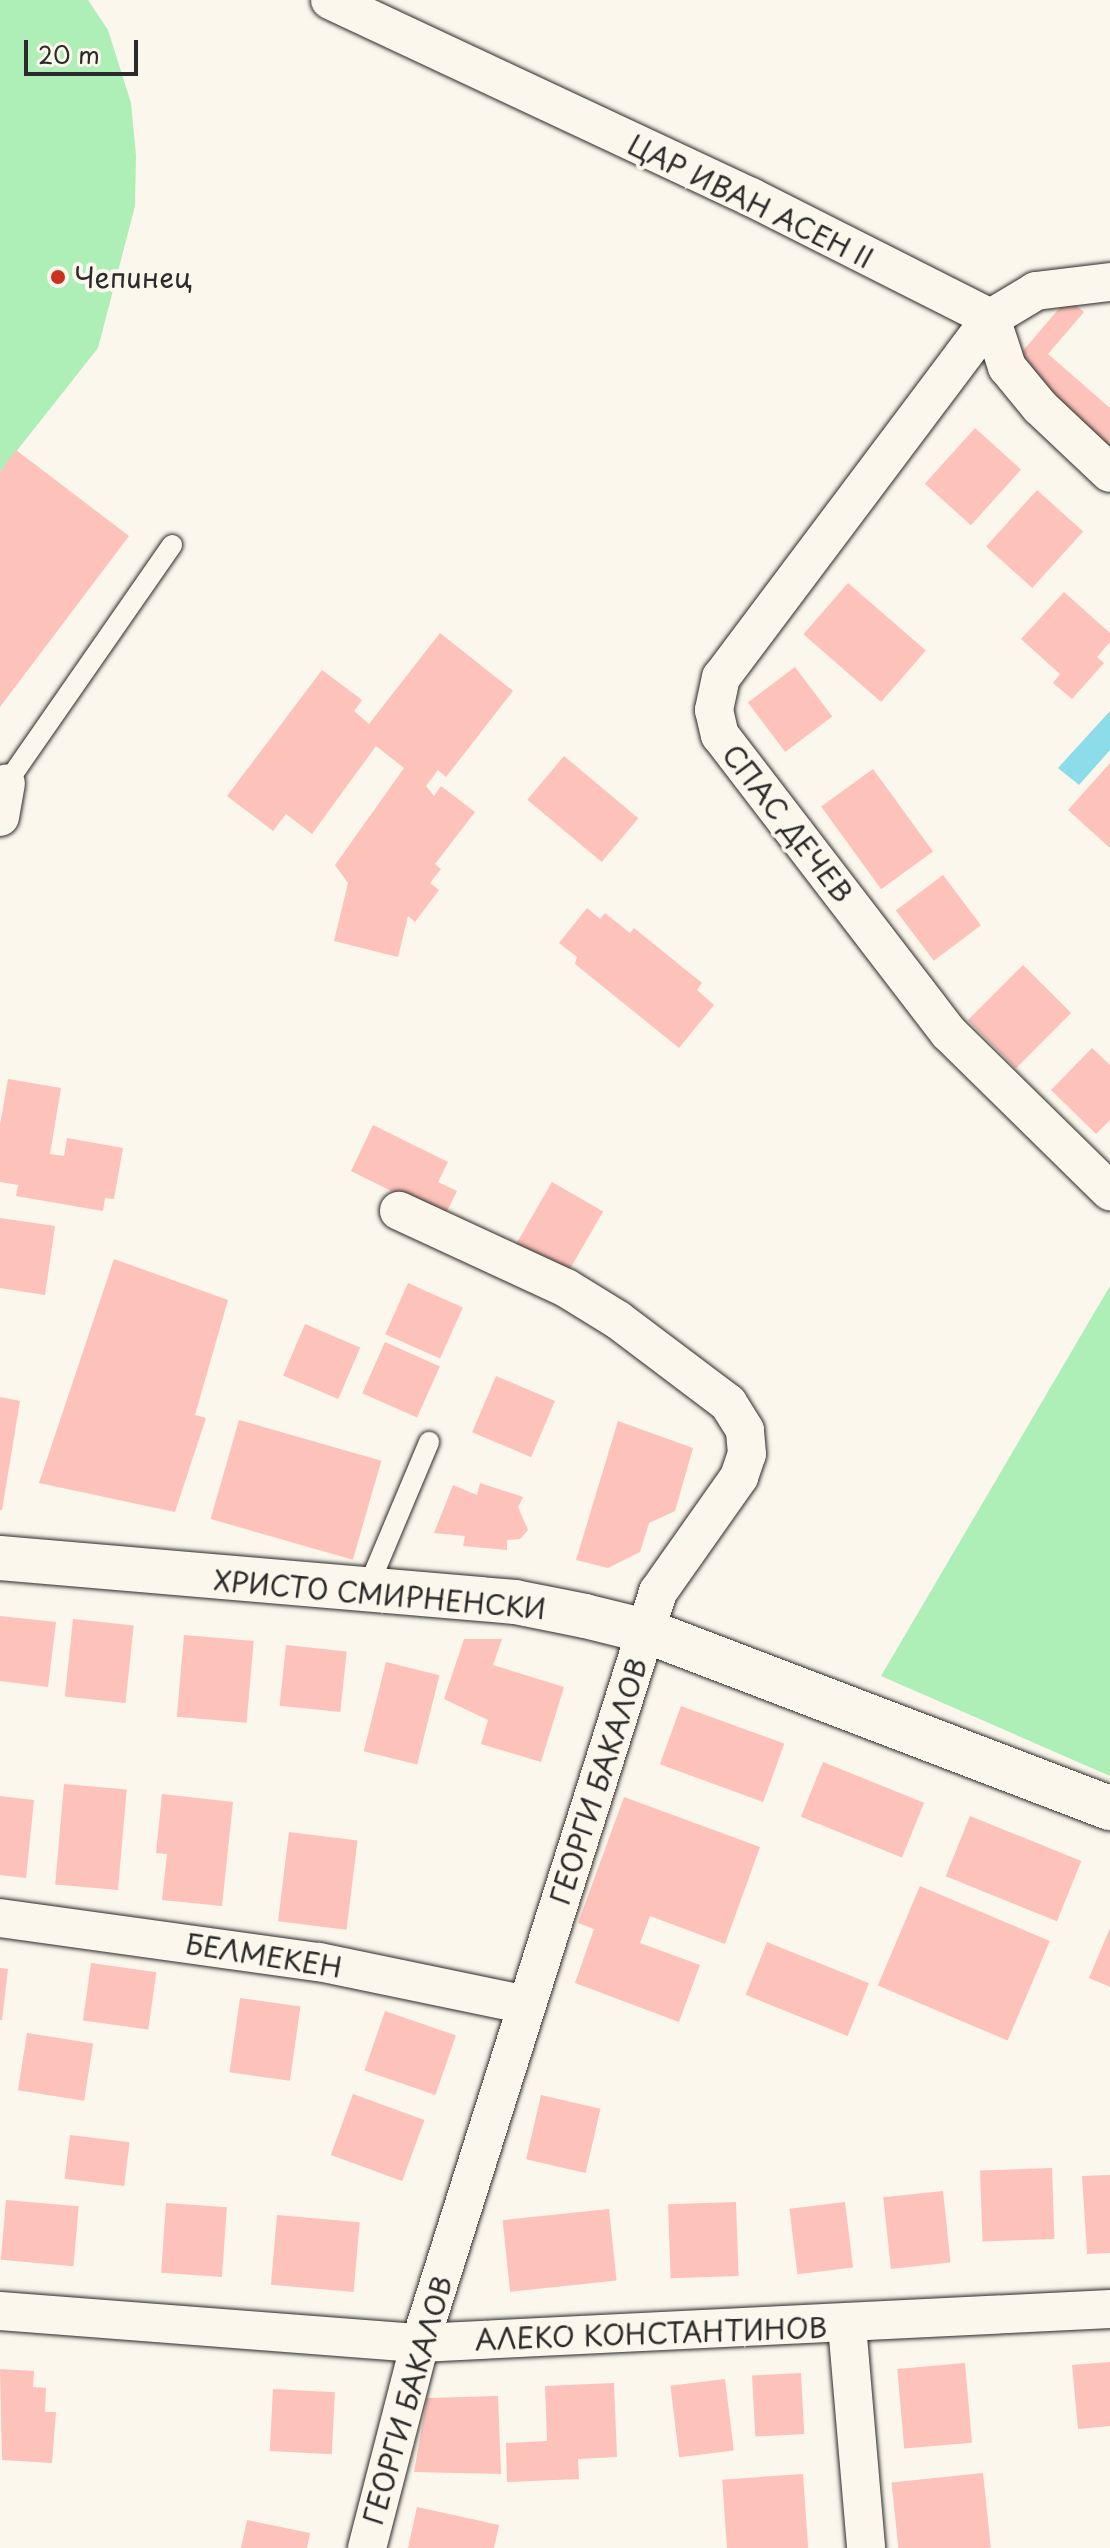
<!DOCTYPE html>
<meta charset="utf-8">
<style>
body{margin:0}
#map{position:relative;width:1110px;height:2548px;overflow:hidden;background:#fbf7ec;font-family:"Playpen Sans",sans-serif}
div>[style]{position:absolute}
.green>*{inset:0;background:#aeeeb7}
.water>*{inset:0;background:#8cdce9}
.building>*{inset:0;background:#fdc2b9;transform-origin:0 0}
.roads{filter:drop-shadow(0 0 2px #2b2b2b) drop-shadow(0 0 2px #2b2b2b)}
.lane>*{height:20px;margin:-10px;padding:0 10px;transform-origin:10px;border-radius:10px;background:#fbf7ec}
.street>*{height:38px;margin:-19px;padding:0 19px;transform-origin:19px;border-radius:19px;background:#fbf7ec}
.secondary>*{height:44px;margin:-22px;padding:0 22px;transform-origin:22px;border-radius:22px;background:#fbf7ec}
.dots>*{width:22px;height:22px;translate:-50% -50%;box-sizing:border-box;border:4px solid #fbf7ec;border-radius:50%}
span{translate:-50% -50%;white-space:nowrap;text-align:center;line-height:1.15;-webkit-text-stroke:8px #fbf7ec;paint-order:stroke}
.street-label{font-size:28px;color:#2b2b2b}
.poi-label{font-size:28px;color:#2b2b2b}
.left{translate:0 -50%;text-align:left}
.scale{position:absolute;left:24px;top:40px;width:114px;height:36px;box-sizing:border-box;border:4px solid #2b2b2b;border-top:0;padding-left:10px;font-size:24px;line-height:28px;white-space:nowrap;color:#2b2b2b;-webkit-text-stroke:6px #fbf7ec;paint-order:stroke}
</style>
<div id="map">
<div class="green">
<i style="clip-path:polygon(0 0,88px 0,108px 30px,131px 103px,136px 156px,135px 206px,98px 348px,0 472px)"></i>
<i style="clip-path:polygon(1110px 1286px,1110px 1776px,881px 1676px)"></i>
</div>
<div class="water">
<i style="clip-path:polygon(1110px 711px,1110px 750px,1079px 785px,1058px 768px)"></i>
</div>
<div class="building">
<i style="clip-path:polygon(1068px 298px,1084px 312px,1048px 354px,1110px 408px,1110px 454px,1011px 365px)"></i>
<i style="left:975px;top:428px;width:62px;height:75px;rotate:42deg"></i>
<i style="clip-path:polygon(16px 450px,129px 536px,0 707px,0 472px)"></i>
<i style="left:1037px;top:490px;width:62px;height:76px;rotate:42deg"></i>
<i style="left:848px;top:583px;width:103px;height:68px;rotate:41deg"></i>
<i style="clip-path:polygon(1064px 592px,1110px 633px,1110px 642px,1097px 657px,1104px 663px,1072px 699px,1053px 683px,1060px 674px,1021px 639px)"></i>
<i style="clip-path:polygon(440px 633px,513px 691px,446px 777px,438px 770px,426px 786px,434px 796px,441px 786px,475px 812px,435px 864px,441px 869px,430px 883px,439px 890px,415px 922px,408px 916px,398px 957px,334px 941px,348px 883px,335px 865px,404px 768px,376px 746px,312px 834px,286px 814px,273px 831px,227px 796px,322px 670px,362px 700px,354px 711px,369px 724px)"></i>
<i style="left:795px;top:667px;width:62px;height:59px;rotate:53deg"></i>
<i style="left:564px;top:756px;width:97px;height:57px;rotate:40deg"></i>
<i style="clip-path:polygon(1110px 763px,1110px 848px,1068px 810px)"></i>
<i style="left:873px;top:769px;width:102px;height:64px;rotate:54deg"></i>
<i style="left:943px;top:875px;width:63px;height:59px;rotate:53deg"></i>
<i style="clip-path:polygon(587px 908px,600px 919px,605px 913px,630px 933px,634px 928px,702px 983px,697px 990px,714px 1005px,679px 1048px,575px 964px,577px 957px,559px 943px)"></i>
<i style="left:1023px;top:965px;width:68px;height:78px;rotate:45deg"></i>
<i style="clip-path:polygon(1092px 1048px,1110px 1065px,1110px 1120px,1096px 1134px,1051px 1090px)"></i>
<i style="clip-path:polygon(8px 1079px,61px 1088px,50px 1154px,64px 1156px,67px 1138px,123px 1148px,114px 1199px,105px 1198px,103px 1211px,16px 1196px,18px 1185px,0 1182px,0 1125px)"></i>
<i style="clip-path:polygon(373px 1125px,448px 1162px,438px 1182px,457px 1191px,444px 1217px,351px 1171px)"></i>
<i style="left:552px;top:1182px;width:59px;height:74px;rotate:30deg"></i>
<i style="clip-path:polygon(0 1218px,55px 1226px,45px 1295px,0 1288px)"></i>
<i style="clip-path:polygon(114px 1259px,228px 1300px,195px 1415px,206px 1418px,175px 1512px,39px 1483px)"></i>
<i style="left:408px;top:1283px;width:60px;height:56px;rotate:24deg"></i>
<i style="left:305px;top:1324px;width:60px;height:56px;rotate:23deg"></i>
<i style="left:385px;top:1342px;width:60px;height:56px;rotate:24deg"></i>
<i style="left:496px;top:1376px;width:64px;height:61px;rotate:23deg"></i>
<i style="clip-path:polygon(0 1397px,20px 1401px,2px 1510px,0 1510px)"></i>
<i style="left:239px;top:1420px;width:148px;height:103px;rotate:16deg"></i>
<i style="clip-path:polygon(618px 1421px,693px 1448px,675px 1511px,649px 1523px,640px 1552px,608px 1568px,576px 1560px)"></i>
<i style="clip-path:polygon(480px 1483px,523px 1497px,518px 1507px,528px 1530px,520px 1539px,507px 1540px,507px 1550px,463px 1546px,465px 1536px,434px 1533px,453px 1485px,477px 1495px)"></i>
<i style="clip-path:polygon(0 1616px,56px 1622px,48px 1687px,0 1681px)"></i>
<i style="left:73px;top:1619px;width:61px;height:78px;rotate:6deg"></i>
<i style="left:184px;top:1635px;width:70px;height:82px;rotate:5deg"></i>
<i style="clip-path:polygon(464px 1639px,502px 1639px,493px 1665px,564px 1687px,541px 1762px,481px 1744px,488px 1720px,444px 1699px)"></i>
<i style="left:286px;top:1645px;width:61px;height:61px;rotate:6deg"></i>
<i style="left:386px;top:1662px;width:55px;height:92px;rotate:14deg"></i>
<i style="left:681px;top:1706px;width:110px;height:62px;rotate:20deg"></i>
<i style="left:823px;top:1762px;width:109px;height:59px;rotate:22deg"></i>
<i style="left:64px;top:1784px;width:63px;height:101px;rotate:5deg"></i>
<i style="clip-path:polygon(162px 1794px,233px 1802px,222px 1906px,162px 1900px,167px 1854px,156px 1853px)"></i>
<i style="clip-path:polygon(0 1796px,34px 1800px,26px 1878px,0 1875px)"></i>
<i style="clip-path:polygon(624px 1797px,760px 1847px,725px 1944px,650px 1916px,640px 1943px,700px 1965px,679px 2022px,575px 1983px,594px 1929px,578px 1923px)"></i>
<i style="left:970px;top:1816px;width:120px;height:65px;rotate:22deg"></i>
<i style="left:289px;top:1832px;width:69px;height:90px;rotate:7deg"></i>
<i style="left:920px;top:1886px;width:141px;height:108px;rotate:23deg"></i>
<i style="clip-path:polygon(1110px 1928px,1110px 1987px,1089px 1978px)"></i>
<i style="left:767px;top:1942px;width:110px;height:57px;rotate:22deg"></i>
<i style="left:91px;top:1963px;width:66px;height:58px;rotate:8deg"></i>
<i style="clip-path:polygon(0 1968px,8px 1969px,2px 2020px,0 2020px)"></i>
<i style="left:240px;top:1998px;width:61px;height:75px;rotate:8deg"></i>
<i style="left:385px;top:2011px;width:75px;height:63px;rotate:19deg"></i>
<i style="left:27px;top:2033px;width:67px;height:58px;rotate:9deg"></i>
<i style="left:353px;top:2094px;width:76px;height:65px;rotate:20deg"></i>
<i style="left:541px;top:2095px;width:61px;height:66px;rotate:13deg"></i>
<i style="left:70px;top:2135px;width:60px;height:44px;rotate:7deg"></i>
<i style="left:1052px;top:2168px;width:71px;height:72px;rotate:88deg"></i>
<i style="clip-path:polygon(1110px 2175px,1110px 2253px,1087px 2254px,1082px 2176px)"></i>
<i style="left:943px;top:2191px;width:72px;height:60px;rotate:84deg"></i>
<i style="left:6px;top:2200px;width:73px;height:60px;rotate:5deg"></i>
<i style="left:736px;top:2202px;width:74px;height:68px;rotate:88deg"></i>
<i style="left:845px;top:2202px;width:66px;height:56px;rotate:83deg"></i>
<i style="left:166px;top:2203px;width:61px;height:70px;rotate:4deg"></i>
<i style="left:609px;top:2209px;width:72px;height:107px;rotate:84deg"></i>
<i style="left:277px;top:2215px;width:83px;height:70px;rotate:5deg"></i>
<i style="clip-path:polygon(1110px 2362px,1110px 2426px,1078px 2429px,1072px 2365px)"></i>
<i style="left:965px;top:2363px;width:80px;height:68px;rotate:85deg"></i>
<i style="clip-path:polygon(0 2369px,34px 2371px,33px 2387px,46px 2388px,45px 2412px,56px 2412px,52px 2463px,2px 2460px)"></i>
<i style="left:801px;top:2373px;width:61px;height:49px;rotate:87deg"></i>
<i style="left:725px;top:2379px;width:72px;height:55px;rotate:83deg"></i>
<i style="clip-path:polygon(614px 2383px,617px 2457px,578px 2459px,579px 2479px,507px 2482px,506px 2443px,547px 2441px,545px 2386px)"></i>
<i style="left:273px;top:2389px;width:62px;height:62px;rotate:3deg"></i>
<i style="clip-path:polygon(498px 2396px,501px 2474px,414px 2472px,427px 2398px)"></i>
<i style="left:983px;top:2473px;width:75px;height:92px;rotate:84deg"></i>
<i style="left:803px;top:2474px;width:74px;height:81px;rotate:86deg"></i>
<i style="clip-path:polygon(417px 2507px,499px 2525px,494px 2548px,408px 2548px)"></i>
<i style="clip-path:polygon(247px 2520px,310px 2533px,307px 2548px,241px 2548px)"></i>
</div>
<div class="roads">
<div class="lane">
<i style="left:6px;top:784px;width:291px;rotate:-55.2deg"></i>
<i style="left:366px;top:1592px;width:163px;rotate:-67.2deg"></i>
</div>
<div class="street">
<i style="left:330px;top:0;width:465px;rotate:25.1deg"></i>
<i style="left:751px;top:197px;width:269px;rotate:26.8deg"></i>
<i style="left:991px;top:318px;width:52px;rotate:71.9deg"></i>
<i style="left:1007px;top:367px;width:52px;rotate:50.5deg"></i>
<i style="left:1040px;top:407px;width:96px;rotate:43.3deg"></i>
<i style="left:1110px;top:282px;width:75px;rotate:173.1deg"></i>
<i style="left:1036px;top:291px;width:52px;rotate:149deg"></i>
<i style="left:991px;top:318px;width:449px;rotate:126.9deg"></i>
<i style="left:721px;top:677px;width:34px;rotate:102deg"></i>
<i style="left:714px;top:710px;width:26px;rotate:77deg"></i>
<i style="left:720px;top:735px;width:376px;rotate:52.5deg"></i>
<i style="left:949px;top:1033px;width:226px;rotate:44.5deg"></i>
<i style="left:0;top:817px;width:34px;rotate:-80deg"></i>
<i style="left:0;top:1918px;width:322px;rotate:7.9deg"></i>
<i style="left:319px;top:1962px;width:211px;rotate:11.7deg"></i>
<i style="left:0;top:2311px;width:421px;rotate:4.4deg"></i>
<i style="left:420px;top:2343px;width:691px;rotate:-2.82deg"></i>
<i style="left:847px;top:2325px;width:224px;rotate:85.1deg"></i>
<i style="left:367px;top:2548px;width:212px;rotate:-75.5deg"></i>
<i style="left:420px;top:2343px;width:788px;rotate:-72.42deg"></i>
<i style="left:658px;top:1592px;width:141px;rotate:-54.8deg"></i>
<i style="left:739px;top:1477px;width:24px;rotate:-71deg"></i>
<i style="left:747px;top:1454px;width:24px;rotate:-95deg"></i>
<i style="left:745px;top:1430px;width:32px;rotate:-122deg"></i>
<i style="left:728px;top:1403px;width:138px;rotate:-143deg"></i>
<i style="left:618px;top:1320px;width:61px;rotate:-148.4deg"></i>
<i style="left:566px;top:1288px;width:184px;rotate:-155.2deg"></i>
</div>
<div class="secondary">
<i style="left:0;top:1558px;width:517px;rotate:4.88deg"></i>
<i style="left:515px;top:1602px;width:71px;rotate:11.3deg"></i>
<i style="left:585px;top:1616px;width:63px;rotate:13.8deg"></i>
<i style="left:646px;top:1631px;width:497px;rotate:20.9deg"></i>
</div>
</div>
<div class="dots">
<i style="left:58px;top:277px;background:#c8321e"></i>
</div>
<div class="street-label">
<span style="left:751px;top:201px;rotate:26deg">ЦАР ИВАН АСЕН II</span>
<span style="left:788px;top:823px;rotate:52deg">СПАС ДЕЧЕВ</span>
<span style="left:380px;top:1594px;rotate:5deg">ХРИСТО СМИРНЕНСКИ</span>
<span style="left:598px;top:1781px;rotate:-72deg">ГЕОРГИ БАКАЛОВ</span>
<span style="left:264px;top:1955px;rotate:9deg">БЕЛМЕКЕН</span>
<span style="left:651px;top:2333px;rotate:-2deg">АЛЕКО КОНСТАНТИНОВ</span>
<span style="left:407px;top:2400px;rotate:-74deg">ГЕОРГИ БАКАЛОВ</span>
</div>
<div class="poi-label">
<span class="left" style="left:74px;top:277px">Чепинец</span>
</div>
<div class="scale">20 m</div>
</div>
